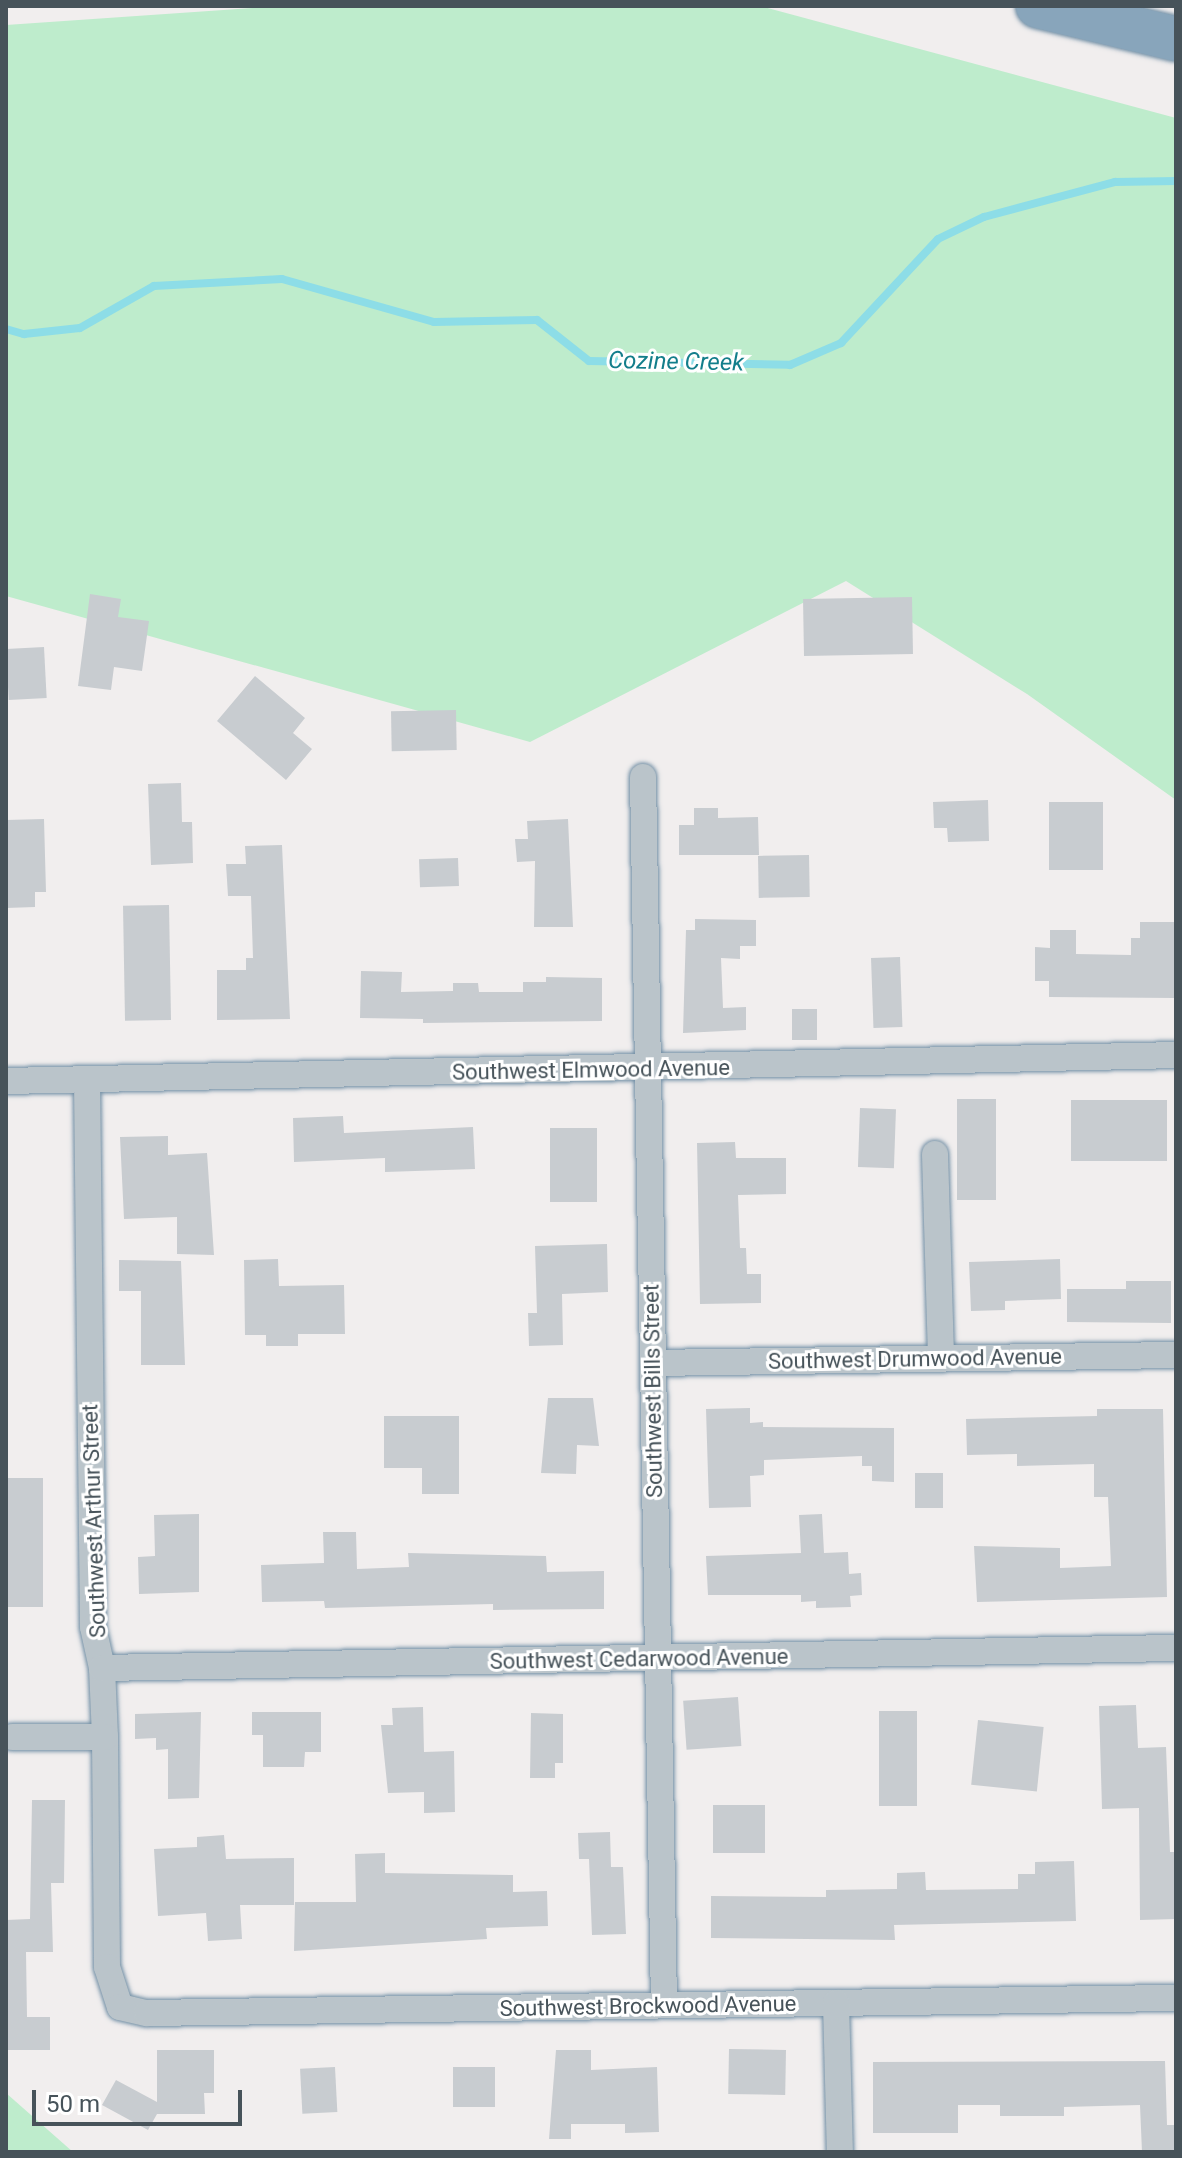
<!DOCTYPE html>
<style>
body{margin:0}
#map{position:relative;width:1182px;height:2158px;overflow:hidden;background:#f1eeee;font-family:Roboto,sans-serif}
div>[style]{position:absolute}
.green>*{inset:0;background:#beeccc}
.stream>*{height:8px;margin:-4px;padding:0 4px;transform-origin:4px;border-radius:4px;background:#8ddde7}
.building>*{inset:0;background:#c8ccd0;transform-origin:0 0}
.roads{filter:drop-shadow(0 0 2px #7390a6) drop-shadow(0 0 2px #7390a6)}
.street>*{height:26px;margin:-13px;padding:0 13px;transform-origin:13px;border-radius:13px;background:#bac4ca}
.highway>*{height:44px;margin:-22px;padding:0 22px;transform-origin:22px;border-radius:22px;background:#88a5bb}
span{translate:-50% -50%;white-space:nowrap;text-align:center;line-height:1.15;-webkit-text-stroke:6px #fff;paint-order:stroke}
.street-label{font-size:22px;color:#47535a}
.water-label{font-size:24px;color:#137e8b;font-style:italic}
.frame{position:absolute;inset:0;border:8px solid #47535a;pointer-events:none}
.scale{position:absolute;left:32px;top:2090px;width:210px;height:36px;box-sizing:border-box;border:4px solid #47535a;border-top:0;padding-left:10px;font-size:24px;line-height:28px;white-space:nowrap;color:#47535a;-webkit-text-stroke:6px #fff;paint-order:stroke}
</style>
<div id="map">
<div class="green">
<i style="clip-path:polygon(282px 6px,760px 6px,1176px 118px,1176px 800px,1027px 694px,846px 581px,530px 742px,6px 596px,6px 25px)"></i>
<i style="clip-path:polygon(6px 2093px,73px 2152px,6px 2152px)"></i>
</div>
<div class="stream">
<i style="left:6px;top:329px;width:19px;rotate:16deg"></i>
<i style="left:24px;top:334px;width:56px;rotate:-6.1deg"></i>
<i style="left:80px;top:328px;width:85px;rotate:-29.6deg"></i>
<i style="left:154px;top:286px;width:128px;rotate:-3.1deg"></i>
<i style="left:282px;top:279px;width:158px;rotate:15.8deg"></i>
<i style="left:434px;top:322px;width:103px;rotate:-1.1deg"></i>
<i style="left:537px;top:320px;width:66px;rotate:38.3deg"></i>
<i style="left:589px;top:361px;width:201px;rotate:1.1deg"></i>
<i style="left:790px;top:365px;width:56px;rotate:-23.3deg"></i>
<i style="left:841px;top:343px;width:142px;rotate:-47deg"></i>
<i style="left:938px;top:239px;width:51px;rotate:-25.6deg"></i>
<i style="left:984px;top:217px;width:136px;rotate:-15deg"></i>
<i style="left:1115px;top:182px;width:61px;rotate:-0.9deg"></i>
</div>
<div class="building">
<i style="clip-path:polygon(90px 594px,121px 599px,118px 617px,149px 621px,142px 671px,114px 667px,111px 690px,78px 686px)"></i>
<i style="left:912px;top:597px;width:57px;height:109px;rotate:89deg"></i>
<i style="left:44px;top:647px;width:51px;height:38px;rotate:87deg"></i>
<i style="clip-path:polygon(255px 676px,305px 718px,293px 733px,312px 749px,286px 780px,217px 721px)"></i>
<i style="left:456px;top:710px;width:40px;height:65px;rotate:89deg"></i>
<i style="clip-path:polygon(181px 783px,182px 822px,192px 822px,193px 863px,151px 865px,148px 784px)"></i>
<i style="clip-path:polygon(988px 800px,989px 841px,948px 842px,947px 828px,934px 828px,933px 802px)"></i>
<i style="left:1049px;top:802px;width:54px;height:68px"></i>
<i style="clip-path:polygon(694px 808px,718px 808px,718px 818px,758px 817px,759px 855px,679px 855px,679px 825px,694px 825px)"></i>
<i style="clip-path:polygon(44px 819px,46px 892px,35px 892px,35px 907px,6px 908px,6px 820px)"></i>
<i style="clip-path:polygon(568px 819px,573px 927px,534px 927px,535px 861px,517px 862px,515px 839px,528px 839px,527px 821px)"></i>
<i style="clip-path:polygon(282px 845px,290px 1019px,217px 1020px,217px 970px,246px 970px,246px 958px,253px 958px,251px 896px,228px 896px,226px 864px,246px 864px,245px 846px)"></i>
<i style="left:809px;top:855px;width:42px;height:51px;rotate:89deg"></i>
<i style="left:458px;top:858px;width:28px;height:39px;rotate:88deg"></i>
<i style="left:169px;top:905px;width:115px;height:46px;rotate:89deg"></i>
<i style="clip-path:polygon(695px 919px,756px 920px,756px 946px,740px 946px,740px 959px,721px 958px,723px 1008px,746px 1007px,746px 1030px,683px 1033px,686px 930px,695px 930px)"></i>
<i style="clip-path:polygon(1140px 922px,1174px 922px,1174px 998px,1049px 997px,1049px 981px,1035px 981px,1035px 947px,1050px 948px,1050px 930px,1076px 930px,1076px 954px,1131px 955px,1131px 938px,1140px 938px)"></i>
<i style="left:900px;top:957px;width:70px;height:29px;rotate:88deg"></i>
<i style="clip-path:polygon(361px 971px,402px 972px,401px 992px,453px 991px,453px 983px,478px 983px,479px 992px,523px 992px,523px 982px,546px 982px,546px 977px,602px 978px,602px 1021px,423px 1023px,423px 1019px,360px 1018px)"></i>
<i style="left:792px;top:1009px;width:25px;height:31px"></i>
<i style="left:957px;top:1099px;width:39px;height:101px"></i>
<i style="left:1167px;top:1100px;width:61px;height:96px;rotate:90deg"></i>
<i style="left:860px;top:1108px;width:36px;height:59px;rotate:2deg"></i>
<i style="clip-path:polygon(343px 1116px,344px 1133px,473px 1127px,475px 1169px,385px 1172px,385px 1158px,294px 1162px,293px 1118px)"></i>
<i style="left:550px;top:1128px;width:47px;height:74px"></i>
<i style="clip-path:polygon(168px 1136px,168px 1155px,207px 1153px,214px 1255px,177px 1254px,177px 1217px,124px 1219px,120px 1137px)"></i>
<i style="clip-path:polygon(735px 1142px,736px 1158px,786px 1158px,786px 1194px,738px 1195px,740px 1248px,746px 1248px,747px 1274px,761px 1274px,761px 1303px,700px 1304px,697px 1143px)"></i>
<i style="clip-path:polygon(607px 1244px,608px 1292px,562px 1294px,563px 1345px,529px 1346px,528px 1313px,537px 1313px,535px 1246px)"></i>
<i style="clip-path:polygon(278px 1259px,279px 1286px,344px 1285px,345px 1334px,298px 1334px,298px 1346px,266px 1346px,266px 1335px,245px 1335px,244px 1260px)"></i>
<i style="clip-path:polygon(1060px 1259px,1061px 1299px,1005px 1301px,1005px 1310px,971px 1311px,969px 1262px)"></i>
<i style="clip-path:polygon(119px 1260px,181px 1261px,185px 1365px,141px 1365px,141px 1291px,119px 1291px)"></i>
<i style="clip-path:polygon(1126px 1281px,1171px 1281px,1171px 1323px,1067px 1322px,1067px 1289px,1126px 1289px)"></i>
<i style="clip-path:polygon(548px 1398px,593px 1398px,599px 1446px,577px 1445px,576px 1474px,541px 1473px)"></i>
<i style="clip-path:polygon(750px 1408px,750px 1423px,763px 1422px,763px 1427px,894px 1428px,894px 1482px,872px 1481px,872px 1466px,862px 1466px,862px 1456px,764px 1460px,764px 1475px,750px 1476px,751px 1507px,709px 1508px,706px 1409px)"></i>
<i style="clip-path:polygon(1097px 1409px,1163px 1409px,1167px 1597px,977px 1602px,974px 1546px,1060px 1548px,1060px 1568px,1111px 1566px,1108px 1497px,1094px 1497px,1094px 1464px,1017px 1466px,1017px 1454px,967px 1455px,966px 1419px,1097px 1416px)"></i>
<i style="clip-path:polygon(384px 1416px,459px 1416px,459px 1494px,422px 1494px,422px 1468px,384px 1468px)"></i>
<i style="left:943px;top:1473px;width:35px;height:28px;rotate:90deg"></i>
<i style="left:6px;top:1478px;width:37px;height:129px"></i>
<i style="clip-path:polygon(199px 1514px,199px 1592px,139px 1594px,138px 1557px,155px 1556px,154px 1515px)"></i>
<i style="clip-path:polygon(822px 1514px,824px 1553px,848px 1552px,849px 1574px,861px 1573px,862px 1595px,850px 1596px,851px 1607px,816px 1608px,816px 1601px,801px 1602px,801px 1595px,708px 1595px,706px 1556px,801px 1553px,799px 1515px)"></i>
<i style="clip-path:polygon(323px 1532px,356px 1532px,357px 1569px,409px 1567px,408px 1553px,546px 1556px,547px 1572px,604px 1571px,604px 1609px,493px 1610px,493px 1604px,325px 1608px,324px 1601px,262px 1602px,261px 1565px,324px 1563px)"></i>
<i style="left:738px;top:1697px;width:49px;height:55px;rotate:86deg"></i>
<i style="clip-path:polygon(1136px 1705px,1138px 1748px,1166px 1747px,1170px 1852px,1176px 1852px,1176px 1919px,1140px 1920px,1139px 1808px,1102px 1809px,1099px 1706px)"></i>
<i style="clip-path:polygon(423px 1707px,424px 1752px,454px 1751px,455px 1812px,424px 1813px,424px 1792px,388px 1793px,381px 1725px,393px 1725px,392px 1708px)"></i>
<i style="left:879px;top:1711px;width:38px;height:95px"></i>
<i style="clip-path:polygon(201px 1712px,199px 1798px,168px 1799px,168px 1749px,156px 1750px,156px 1738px,135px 1739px,135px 1714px)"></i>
<i style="clip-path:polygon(252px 1712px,321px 1712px,321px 1752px,305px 1752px,304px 1767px,263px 1767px,263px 1735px,252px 1735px)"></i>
<i style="clip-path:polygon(531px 1713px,563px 1714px,563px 1763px,555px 1763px,555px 1778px,530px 1778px)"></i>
<i style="left:978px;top:1720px;width:66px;height:65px;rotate:6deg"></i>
<i style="clip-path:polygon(32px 1800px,65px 1800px,64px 1883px,51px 1883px,53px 1952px,26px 1952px,27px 2017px,50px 2017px,50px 2050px,6px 2050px,6px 1920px,30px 1919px)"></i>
<i style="left:765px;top:1805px;width:48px;height:52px;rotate:90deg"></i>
<i style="clip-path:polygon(610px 1832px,611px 1867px,623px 1867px,626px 1934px,592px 1935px,589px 1859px,579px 1859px,578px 1833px)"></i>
<i style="clip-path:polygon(224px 1835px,226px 1859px,294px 1858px,294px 1905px,240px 1905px,242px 1939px,208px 1941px,206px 1913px,158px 1916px,154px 1849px,197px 1847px,197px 1837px)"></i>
<i style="clip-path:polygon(385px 1853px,385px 1873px,513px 1875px,513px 1892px,547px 1891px,548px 1926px,486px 1928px,487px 1939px,294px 1951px,295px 1902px,356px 1902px,355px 1854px)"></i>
<i style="clip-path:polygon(1074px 1861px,1076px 1921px,894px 1925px,895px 1940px,711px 1938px,711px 1896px,826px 1897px,826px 1890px,897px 1889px,897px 1873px,925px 1872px,926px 1890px,1018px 1889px,1018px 1874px,1035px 1874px,1035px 1862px)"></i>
<i style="left:729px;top:2049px;width:57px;height:45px;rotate:1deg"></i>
<i style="clip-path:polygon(157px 2050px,214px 2050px,214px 2093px,204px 2093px,205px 2114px,157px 2114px,148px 2130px,102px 2105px,116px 2080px,157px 2102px)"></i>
<i style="clip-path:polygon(556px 2050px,591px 2050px,591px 2070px,657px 2067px,659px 2132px,625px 2133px,625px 2124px,571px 2124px,571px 2139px,549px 2139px)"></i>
<i style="clip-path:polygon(1165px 2061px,1167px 2125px,1174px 2125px,1175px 2152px,1142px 2152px,1140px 2105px,1064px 2107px,1064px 2116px,1000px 2116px,1000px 2105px,958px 2105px,958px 2133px,873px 2133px,873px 2062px)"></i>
<i style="left:335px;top:2067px;width:45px;height:35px;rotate:87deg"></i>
<i style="left:453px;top:2067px;width:42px;height:40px"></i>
</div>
<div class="roads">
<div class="street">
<i style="left:643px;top:777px;width:1228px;rotate:89.02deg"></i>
<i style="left:87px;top:1080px;width:547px;rotate:89.37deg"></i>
<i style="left:93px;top:1627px;width:42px;rotate:77.6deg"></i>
<i style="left:102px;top:1668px;width:69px;rotate:87.5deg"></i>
<i style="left:105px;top:1737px;width:230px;rotate:89.5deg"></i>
<i style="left:107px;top:1967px;width:42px;rotate:72deg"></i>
<i style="left:120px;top:2007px;width:28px;rotate:13deg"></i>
<i style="left:147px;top:2013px;width:1029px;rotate:-0.84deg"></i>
<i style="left:6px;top:1081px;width:1170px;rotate:-1.27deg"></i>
<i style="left:935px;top:1154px;width:204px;rotate:88.3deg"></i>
<i style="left:653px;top:1363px;width:523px;rotate:-0.88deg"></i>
<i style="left:102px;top:1668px;width:1074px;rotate:-1.07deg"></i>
<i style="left:12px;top:1737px;width:93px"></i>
<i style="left:836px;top:2003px;width:149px;rotate:88.5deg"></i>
</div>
<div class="highway">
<i style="left:1038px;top:6px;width:142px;rotate:13.4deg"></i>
</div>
</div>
<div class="street-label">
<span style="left:591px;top:1070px;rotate:-1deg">Southwest Elmwood Avenue</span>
<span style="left:915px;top:1359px;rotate:-1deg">Southwest Drumwood Avenue</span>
<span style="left:653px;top:1391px;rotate:-91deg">Southwest Bills Street</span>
<span style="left:94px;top:1521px;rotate:-92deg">Southwest Arthur Street</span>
<span style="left:639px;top:1659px;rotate:-1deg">Southwest Cedarwood Avenue</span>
<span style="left:648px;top:2006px;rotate:-1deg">Southwest Brockwood Avenue</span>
</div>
<div class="water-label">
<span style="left:676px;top:362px;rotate:1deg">Cozine Creek</span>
</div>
<div class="frame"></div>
<div class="scale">50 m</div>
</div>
